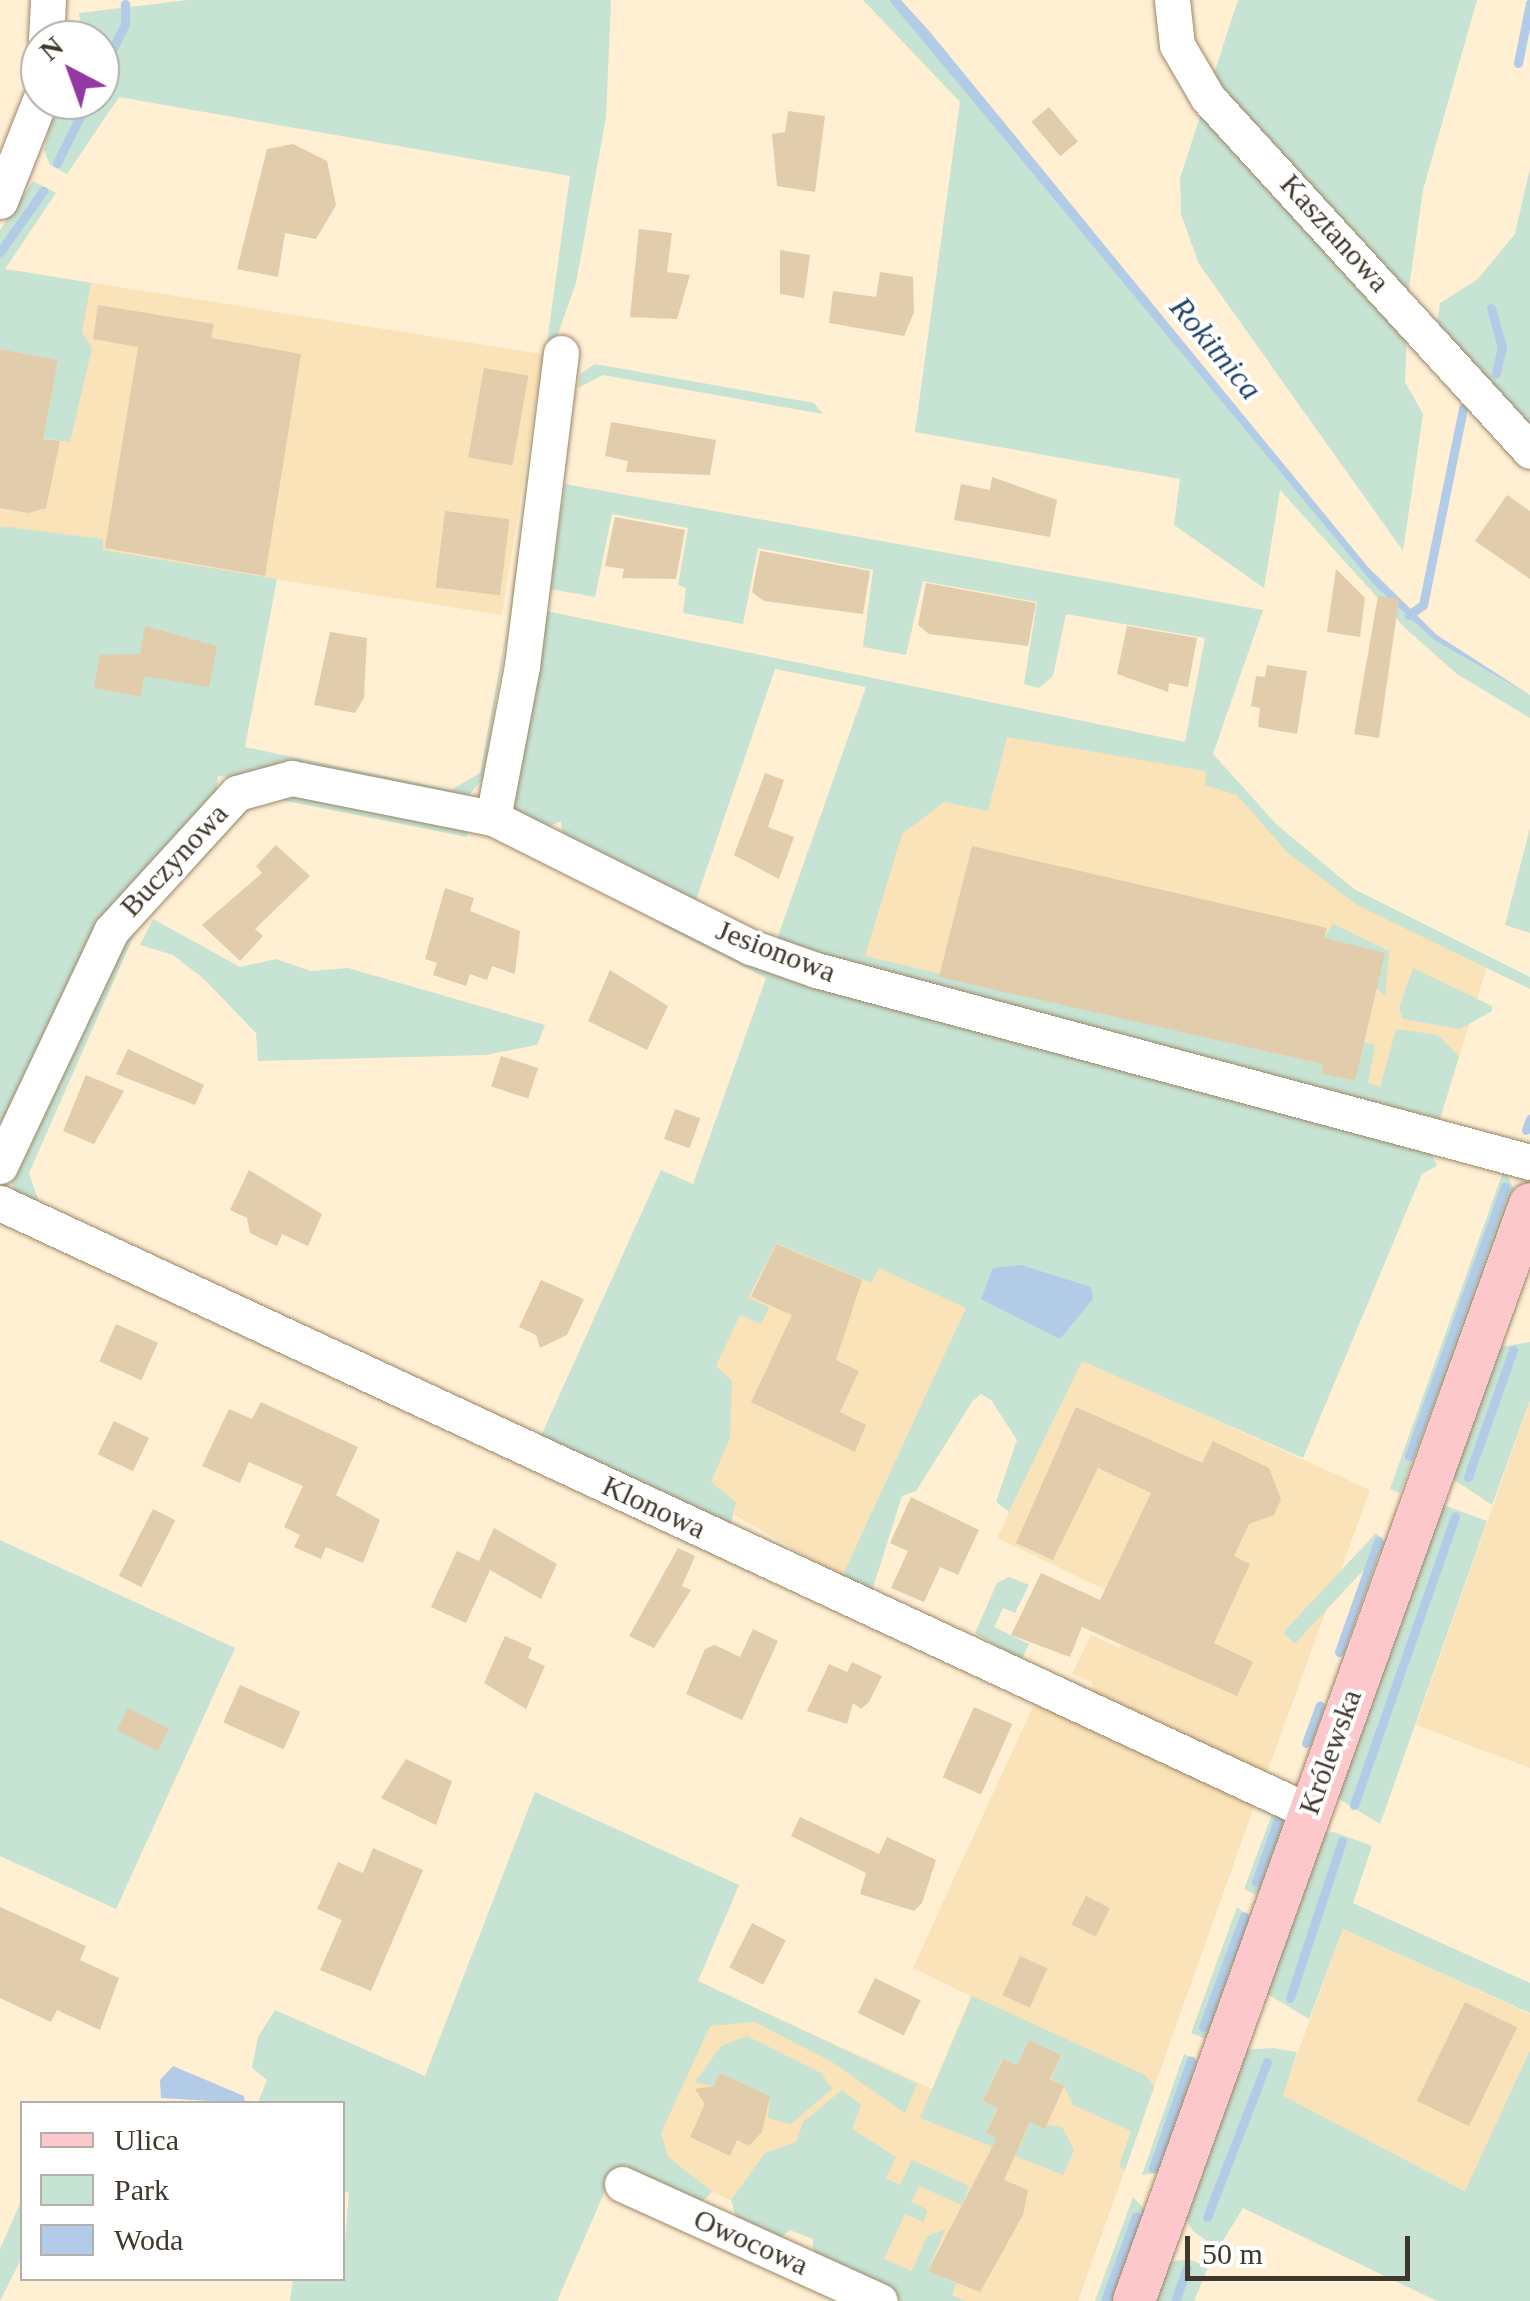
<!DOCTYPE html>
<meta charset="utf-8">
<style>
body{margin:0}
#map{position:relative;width:1530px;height:2301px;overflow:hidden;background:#ffefd3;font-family:"Times New Roman",serif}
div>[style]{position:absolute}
.built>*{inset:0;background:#fae2b9;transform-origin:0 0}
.green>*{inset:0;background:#c7e3d3;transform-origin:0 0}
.water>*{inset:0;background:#b2cce7}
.stream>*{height:9px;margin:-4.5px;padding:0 4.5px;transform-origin:4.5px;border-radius:4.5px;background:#b2cce7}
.building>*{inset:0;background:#e1cdab;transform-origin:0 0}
.roads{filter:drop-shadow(0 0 2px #9a8768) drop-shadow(0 0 2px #9a8768)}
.minor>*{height:35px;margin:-17.5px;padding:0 17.5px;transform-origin:17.5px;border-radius:17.5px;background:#fff}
.major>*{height:42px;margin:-21px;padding:0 21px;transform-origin:21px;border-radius:21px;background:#fdc8cb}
span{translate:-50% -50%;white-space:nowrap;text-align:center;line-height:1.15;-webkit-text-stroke:8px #fff;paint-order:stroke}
.street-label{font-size:30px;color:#40382b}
.water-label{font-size:32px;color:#1d4369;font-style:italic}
.legend{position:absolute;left:20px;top:2101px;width:325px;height:180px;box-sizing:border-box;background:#fff;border:2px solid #b3afaa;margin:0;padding:12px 18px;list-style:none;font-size:30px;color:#40382b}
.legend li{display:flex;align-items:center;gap:20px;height:50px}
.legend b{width:50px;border:2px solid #b3afaa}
.north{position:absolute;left:20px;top:20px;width:100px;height:100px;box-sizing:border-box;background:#fff;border:2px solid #b3afaa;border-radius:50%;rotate:319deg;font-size:28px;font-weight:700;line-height:40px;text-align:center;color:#40382b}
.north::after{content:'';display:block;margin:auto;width:35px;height:45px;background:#9439a3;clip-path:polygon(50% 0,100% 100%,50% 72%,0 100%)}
.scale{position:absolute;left:1185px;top:2236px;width:225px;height:45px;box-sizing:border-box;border:5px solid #40382b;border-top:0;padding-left:12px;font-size:30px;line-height:35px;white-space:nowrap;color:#40382b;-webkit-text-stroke:8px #fff;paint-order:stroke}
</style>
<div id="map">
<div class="built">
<i style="left:5px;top:269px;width:545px;height:264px;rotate:9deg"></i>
<i style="clip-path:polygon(867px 687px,1213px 754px,1297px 848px,1364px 901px,1488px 963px,1440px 1119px,822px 959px)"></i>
<i style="clip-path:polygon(773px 1220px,967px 1308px,842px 1577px,735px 1515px,650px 1487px)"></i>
<i style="clip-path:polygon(1082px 1360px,1370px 1490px,1266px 1775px,1094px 1695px,1092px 1682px,1072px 1674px,1091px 1635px,1119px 1648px,1139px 1606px,997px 1538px)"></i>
<i style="clip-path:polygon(1530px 1401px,1530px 1768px,1416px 1725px)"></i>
<i style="clip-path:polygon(1035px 1702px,1255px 1804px,1078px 2301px,901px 2301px,814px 2261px,813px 2239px,790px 2230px,776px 2243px,737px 2224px,735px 2202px,713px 2192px,697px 2206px,616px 2168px,697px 1981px,932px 2089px,971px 1996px,913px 1968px)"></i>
<i style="clip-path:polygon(1343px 1929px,1530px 2014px,1530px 2049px,1466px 2191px,1282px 2096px)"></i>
</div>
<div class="green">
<i style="clip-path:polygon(188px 0,611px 0,606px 117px,576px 283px,553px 348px,483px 779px,466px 798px,218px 776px,216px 793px,97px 932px,0 1127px,0 526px,103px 539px,103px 550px,277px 579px,245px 747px,451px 790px,480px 773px,509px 618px,570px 176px,119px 97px,67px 174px,50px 165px,44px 150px,56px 100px,100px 100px,100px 40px,63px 40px,64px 30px,81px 28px,79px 13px)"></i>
<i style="clip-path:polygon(863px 0,889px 0,924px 37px,1374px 585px,1434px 640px,1530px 695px,1530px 718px,1457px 674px,1405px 628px,1280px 490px,1264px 588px,1174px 525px,1180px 479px,915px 432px,960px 102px)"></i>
<i style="clip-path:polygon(1238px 0,1477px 0,1423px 190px,1409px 288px,1405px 382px,1423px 414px,1403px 551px,1199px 264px,1181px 214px,1180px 178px)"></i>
<i style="clip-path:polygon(1530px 168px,1530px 439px,1437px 325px,1440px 303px,1478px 279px,1515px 234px)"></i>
<i style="clip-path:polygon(33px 181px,56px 193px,5px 269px,91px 283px,82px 332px,92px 348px,70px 442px,43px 438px,58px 360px,0 349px,0 230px)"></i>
<i style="clip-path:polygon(595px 364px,814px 403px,823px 414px,603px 375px,578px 388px,580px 374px)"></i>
<i style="clip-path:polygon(565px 484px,1263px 610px,1213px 754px,1276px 824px,1354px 889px,1530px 977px,1530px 989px,1357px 905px,1288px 853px,1237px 795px,1205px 785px,1206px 771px,1007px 737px,988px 811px,944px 802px,902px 834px,865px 956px,1323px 1064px,1321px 1073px,1364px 1042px,1375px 1045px,1368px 1083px,1380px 1087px,1396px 1029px,1438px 1035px,1459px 1056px,1440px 1119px,776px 942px,866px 687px,775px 669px,696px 900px,747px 927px,563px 842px,561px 821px,542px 830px,515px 815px,505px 793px,546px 611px,1185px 742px,1205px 638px,1066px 614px,1053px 676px,1039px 688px,1024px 684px,1037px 602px,923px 581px,906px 655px,863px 647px,873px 570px,758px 548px,743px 624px,683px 613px,686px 588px,678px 585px,688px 528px,612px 514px,595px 597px,550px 589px)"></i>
<i style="clip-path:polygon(267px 790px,469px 828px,467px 837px,261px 796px,199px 863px,189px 855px)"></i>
<i style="clip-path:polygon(1530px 828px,1530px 933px,1505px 925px)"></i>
<i style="clip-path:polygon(170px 878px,176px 886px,137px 928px,29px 1173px,40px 1205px,14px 1191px,10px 1175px,110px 953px)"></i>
<i style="clip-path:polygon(665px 918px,1428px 1146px,1437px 1166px,1422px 1174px,1303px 1458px,1082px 1361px,1009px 1512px,996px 1502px,1017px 1440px,991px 1400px,981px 1394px,972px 1402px,916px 1491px,902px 1496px,872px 1591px,842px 1577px,966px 1308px,879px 1268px,871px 1283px,776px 1243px,748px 1298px,769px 1307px,761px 1324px,740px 1315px,716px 1366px,732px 1381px,730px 1438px,711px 1482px,736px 1502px,731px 1524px,541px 1436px,661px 1170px,693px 1184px,766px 978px,662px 925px)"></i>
<i style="clip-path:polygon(153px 919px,240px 967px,276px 959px,311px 971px,348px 968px,545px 1025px,537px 1045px,485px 1055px,258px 1061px,256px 1033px,204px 979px,173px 955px,140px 945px)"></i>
<i style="clip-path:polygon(1333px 924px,1389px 951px,1385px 996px,1324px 938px)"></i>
<i style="clip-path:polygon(1413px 968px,1492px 1006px,1492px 1011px,1460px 1029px,1403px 1019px,1399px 1009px)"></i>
<i style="clip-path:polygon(1504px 1169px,1516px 1193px,1400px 1493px,1390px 1489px)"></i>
<i style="clip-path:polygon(1530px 1342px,1530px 1400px,1492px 1505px,1453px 1479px,1494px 1348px)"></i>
<i style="clip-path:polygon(1446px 1506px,1487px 1521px,1380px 1824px,1334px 1796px,1435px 1508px)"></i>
<i style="left:1376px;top:1533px;width:16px;height:136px;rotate:43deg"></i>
<i style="clip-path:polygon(0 1540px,235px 1648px,116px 1909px,0 1856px)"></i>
<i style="clip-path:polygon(1009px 1577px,1029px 1585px,1015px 1613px,1003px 1608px,994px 1627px,1029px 1644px,1021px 1661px,975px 1633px,997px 1583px)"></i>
<i style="clip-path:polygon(535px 1792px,739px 1885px,698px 1981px,917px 2084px,905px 2113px,832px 2062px,755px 2022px,710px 2026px,661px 2133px,668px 2157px,712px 2191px,697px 2206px,615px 2168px,557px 2301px,290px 2301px,293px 2279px,342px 2278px,349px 2193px,343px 2191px,342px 2104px,258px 2103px,267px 2080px,252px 2068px,258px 2037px,275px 2010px,425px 2076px)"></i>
<i style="clip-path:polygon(1274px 1809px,1288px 1827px,1266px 1889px,1255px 1894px,1244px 1889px)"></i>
<i style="clip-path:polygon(1334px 1832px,1372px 1846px,1353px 1903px,1530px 1983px,1530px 2013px,1343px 1929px,1309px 2019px,1261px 1990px,1319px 1834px)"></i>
<i style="clip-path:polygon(1237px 1907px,1254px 1921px,1214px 2033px,1204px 2038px,1191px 2033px)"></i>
<i style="clip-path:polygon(972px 1996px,1145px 2075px,1154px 2087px,1125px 2170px,1119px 2166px,1131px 2131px,1073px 2105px,1064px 2086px,1051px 2079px,1061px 2055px,1029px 2040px,1017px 2065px,1002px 2059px,983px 2101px,997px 2108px,986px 2133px,1019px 2148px,1030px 2123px,1062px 2127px,1074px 2150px,1063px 2175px,920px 2118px)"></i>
<i style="clip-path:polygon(747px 2036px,821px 2073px,832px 2089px,791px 2124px,768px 2118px,770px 2096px,720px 2073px,714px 2086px,695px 2082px,721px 2046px)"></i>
<i style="clip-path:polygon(1272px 2048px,1297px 2052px,1283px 2096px,1465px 2191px,1530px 2050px,1530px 2301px,1437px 2301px,1243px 2208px,1218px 2249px,1193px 2231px,1185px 2218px,1242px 2050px)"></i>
<i style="clip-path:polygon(1184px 2054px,1202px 2062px,1158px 2173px,1142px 2175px)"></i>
<i style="clip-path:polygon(842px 2090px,861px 2105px,852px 2129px,896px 2157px,886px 2178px,900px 2185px,912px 2160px,969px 2186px,962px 2205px,919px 2186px,911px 2202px,928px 2210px,923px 2222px,905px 2214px,884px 2259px,912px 2271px,927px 2236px,945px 2230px,928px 2271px,956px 2283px,952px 2295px,965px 2301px,902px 2301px,814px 2261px,813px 2239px,790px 2230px,775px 2242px,738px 2224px,731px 2200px,765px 2153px,796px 2142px,803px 2122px)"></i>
<i style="clip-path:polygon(1133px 2197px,1145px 2210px,1118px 2301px,1095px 2301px)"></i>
<i style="clip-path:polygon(22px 2199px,22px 2257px,0 2301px,0 2249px)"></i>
<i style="clip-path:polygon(1188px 2259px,1208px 2267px,1194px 2301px,1147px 2301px,1170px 2262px)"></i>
</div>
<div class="water">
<i style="clip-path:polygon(889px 0,901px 0,930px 32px,1367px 566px,1437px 635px,1530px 695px,1434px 640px,1374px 585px)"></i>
<i style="clip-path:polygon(1021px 1265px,1091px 1287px,1093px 1299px,1060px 1339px,981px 1299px,993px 1268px)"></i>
<i style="clip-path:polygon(173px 2066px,244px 2096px,245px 2103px,161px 2098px,160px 2080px)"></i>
</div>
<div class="stream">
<i style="left:1518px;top:63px;width:61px;rotate:-78.7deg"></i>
<i style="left:100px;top:75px;width:57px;rotate:-63.9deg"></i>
<i style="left:125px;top:24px;width:20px;rotate:-90deg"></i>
<i style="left:57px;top:163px;width:70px;rotate:-63.8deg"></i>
<i style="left:0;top:252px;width:75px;rotate:-54.8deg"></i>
<i style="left:1491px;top:308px;width:41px;rotate:74.2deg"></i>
<i style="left:1502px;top:347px;width:27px;rotate:103deg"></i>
<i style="left:1409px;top:615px;width:17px;rotate:-36deg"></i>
<i style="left:1423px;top:605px;width:201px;rotate:-78.5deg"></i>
<i style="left:1526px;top:1130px;width:12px;rotate:-70deg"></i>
<i style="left:1409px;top:1456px;width:286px;rotate:-70.4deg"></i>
<i style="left:1468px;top:1477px;width:135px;rotate:-70.5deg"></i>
<i style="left:1339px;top:1652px;width:118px;rotate:-70.6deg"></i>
<i style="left:1306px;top:1743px;width:40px;rotate:-69.8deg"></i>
<i style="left:1354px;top:1805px;width:306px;rotate:-70.7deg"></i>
<i style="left:1256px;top:1882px;width:66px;rotate:-70.5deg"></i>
<i style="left:1290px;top:1998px;width:165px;rotate:-71.7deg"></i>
<i style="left:1203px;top:2027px;width:118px;rotate:-69.7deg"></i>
<i style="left:1153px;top:2168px;width:114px;rotate:-70.6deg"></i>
<i style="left:1207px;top:2217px;width:166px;rotate:-68.8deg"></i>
<i style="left:1105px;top:2301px;width:90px;rotate:-70deg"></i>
<i style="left:1175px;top:2301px;width:35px;rotate:-70deg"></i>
</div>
<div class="building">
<i style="left:1049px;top:107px;width:45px;height:23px;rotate:50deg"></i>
<i style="clip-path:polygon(788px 111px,825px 116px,815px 192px,777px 186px,772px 134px,785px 132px)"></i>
<i style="clip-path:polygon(293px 144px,327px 161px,336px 205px,316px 239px,285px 233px,278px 277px,237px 269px,267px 149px)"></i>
<i style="clip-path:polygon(639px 229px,672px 233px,667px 272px,690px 275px,677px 319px,630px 317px)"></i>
<i style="clip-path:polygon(780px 250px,810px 255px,804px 298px,780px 294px)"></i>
<i style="clip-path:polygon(880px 272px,913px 277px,914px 312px,904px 336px,829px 323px,833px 291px,876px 297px)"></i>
<i style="clip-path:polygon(98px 305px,214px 324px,211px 338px,301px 354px,265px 576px,105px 548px,138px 347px,93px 339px)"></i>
<i style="clip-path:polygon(0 349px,58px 360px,43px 439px,60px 441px,46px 508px,28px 513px,0 508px)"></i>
<i style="left:484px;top:368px;width:45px;height:91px;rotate:10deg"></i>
<i style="clip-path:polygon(611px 422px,716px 440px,710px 475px,626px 472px,628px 461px,605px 456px)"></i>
<i style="clip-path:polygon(992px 477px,1057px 500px,1050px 537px,954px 520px,961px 484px,990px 490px)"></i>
<i style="clip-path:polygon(1507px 495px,1530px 511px,1530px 579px,1475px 541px)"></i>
<i style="left:445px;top:511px;width:65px;height:77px;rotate:7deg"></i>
<i style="clip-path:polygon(615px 517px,685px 530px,676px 579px,622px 578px,624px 569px,605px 566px)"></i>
<i style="clip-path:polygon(760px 551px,870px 571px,863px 614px,764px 601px,752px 592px)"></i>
<i style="clip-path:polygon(1336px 569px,1365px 598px,1360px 637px,1327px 632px)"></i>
<i style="clip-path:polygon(926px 583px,1036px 603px,1028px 646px,929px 634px,918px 625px)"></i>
<i style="clip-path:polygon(1378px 596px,1399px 599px,1379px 738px,1354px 734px)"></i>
<i style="clip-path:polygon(145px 626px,217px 646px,209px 687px,144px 676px,141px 697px,94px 688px,100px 655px,140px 654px)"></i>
<i style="clip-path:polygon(1127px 626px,1197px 638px,1188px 687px,1169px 683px,1168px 692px,1117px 674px)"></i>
<i style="clip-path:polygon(330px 632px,367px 638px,364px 698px,355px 713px,314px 705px)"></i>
<i style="clip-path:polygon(1267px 665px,1307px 671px,1297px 734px,1258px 727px,1260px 708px,1251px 706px,1256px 676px,1265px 677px)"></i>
<i style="clip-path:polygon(765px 773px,784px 780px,768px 827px,794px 837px,779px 879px,734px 855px)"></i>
<i style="clip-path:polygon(276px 845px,310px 876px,255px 929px,263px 936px,240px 961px,202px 925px,262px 873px,256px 866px)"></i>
<i style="clip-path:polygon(972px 846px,1327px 928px,1324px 938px,1385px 953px,1355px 1081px,1321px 1073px,1323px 1064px,939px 977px)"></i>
<i style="clip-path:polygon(445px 888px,474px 898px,470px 911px,520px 931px,515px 974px,492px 966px,487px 980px,470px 974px,466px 986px,433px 975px,437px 963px,425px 959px)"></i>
<i style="clip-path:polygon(610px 970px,668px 1006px,647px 1050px,588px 1021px)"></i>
<i style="clip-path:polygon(128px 1049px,204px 1085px,195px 1105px,116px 1074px)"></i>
<i style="left:501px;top:1056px;width:39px;height:32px;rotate:18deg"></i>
<i style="clip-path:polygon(86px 1075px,124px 1091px,94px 1144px,63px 1131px)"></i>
<i style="left:675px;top:1109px;width:27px;height:32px;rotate:20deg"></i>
<i style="clip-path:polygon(249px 1170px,322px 1214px,308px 1246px,282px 1234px,277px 1246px,250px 1233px,247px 1218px,230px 1210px)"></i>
<i style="clip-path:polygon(776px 1244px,862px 1280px,836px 1360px,859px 1371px,840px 1412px,866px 1425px,855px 1452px,751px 1402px,792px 1315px,751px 1297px)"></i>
<i style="clip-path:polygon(541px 1280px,584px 1299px,567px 1335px,540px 1348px,536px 1335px,519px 1327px)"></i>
<i style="left:116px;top:1324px;width:46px;height:41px;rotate:24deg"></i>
<i style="clip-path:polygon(261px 1402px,358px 1447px,336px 1495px,380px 1520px,363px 1563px,326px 1547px,321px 1559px,294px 1547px,300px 1535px,284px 1527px,303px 1486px,249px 1462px,240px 1483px,202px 1466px,229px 1409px,252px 1419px)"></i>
<i style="clip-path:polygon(1076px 1407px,1202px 1463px,1213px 1441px,1269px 1468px,1281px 1499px,1274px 1515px,1249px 1524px,1234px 1556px,1250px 1564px,1214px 1643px,1253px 1662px,1237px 1696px,1082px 1627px,1070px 1657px,1011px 1635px,1041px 1573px,1100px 1600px,1151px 1493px,1098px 1468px,1053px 1560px,1016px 1543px)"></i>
<i style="left:114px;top:1421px;width:39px;height:37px;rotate:26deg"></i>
<i style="clip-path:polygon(911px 1497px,979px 1530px,958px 1575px,940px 1567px,924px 1602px,891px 1588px,908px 1551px,890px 1543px)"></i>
<i style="left:153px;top:1509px;width:25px;height:75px;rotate:27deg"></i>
<i style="clip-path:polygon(494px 1528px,557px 1564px,541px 1599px,490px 1570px,466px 1623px,431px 1607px,457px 1551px,479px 1561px)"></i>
<i style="clip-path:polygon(678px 1548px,695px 1556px,682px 1586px,691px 1590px,654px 1648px,629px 1636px)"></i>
<i style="clip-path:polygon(753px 1629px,778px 1641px,742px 1720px,686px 1694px,705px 1649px,715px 1645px,740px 1657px)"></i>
<i style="clip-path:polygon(505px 1636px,532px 1648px,528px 1658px,545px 1666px,526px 1709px,484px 1683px)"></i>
<i style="clip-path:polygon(852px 1662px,882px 1676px,869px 1702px,861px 1709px,853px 1703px,847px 1724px,807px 1711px,829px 1664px,847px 1672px)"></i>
<i style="left:240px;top:1685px;width:66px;height:41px;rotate:24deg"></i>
<i style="left:974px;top:1707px;width:42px;height:77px;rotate:24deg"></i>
<i style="left:128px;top:1708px;width:46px;height:25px;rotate:27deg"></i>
<i style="clip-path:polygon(406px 1759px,452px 1781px,436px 1825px,381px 1798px)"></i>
<i style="clip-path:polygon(800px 1817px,879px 1854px,887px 1837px,936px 1860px,922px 1903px,914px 1911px,860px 1894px,866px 1873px,791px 1836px)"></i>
<i style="clip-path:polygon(373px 1848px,423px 1870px,371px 1991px,320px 1970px,342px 1920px,317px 1909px,338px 1862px,363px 1873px)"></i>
<i style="left:1086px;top:1896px;width:27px;height:32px;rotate:27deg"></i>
<i style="clip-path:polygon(0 1907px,86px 1946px,80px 1960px,119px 1978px,100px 2030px,57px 2010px,51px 2022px,0 1998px)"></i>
<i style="left:752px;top:1923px;width:38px;height:50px;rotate:27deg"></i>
<i style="left:1020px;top:1956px;width:30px;height:43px;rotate:24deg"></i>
<i style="left:875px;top:1978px;width:51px;height:39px;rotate:26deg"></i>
<i style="left:1465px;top:2002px;width:58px;height:110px;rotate:26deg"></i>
<i style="clip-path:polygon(1029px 2040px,1061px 2055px,1050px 2079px,1064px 2086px,1045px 2129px,1030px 2122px,1004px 2180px,1028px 2190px,1023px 2215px,980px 2292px,928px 2271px,997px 2138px,986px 2133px,998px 2108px,983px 2101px,1003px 2059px,1017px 2065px)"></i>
<i style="clip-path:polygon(720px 2073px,770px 2096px,762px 2132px,749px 2146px,737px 2140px,730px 2156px,690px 2137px,705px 2104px,695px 2089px,714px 2086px)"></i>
</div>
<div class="roads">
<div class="minor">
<i style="left:1172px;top:0;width:45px;rotate:83.7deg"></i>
<i style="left:1177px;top:45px;width:61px;rotate:59.7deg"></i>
<i style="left:1208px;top:98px;width:478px;rotate:47.6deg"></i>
<i style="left:46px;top:40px;width:40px;rotate:-87.1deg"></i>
<i style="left:0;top:201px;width:109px;rotate:-68.4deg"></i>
<i style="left:561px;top:353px;width:315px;rotate:97.1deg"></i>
<i style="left:522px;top:666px;width:155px;rotate:100.8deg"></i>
<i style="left:493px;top:818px;width:288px;rotate:26.6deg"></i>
<i style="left:751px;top:947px;width:69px;rotate:19.5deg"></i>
<i style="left:816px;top:970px;width:739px;rotate:15.05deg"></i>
<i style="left:0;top:1166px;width:260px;rotate:-64.7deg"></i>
<i style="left:111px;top:931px;width:187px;rotate:-47.6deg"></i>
<i style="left:237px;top:793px;width:57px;rotate:-15.3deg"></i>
<i style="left:292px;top:778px;width:205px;rotate:11.3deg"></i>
<i style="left:0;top:1203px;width:1442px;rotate:24.93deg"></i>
<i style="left:622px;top:2184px;width:283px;rotate:24.4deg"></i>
</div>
<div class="major">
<i style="left:1134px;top:2301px;width:1166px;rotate:-70.15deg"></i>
</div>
</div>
<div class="street-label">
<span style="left:1335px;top:233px;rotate:48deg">Kasztanowa</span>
<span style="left:174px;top:860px;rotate:-47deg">Buczynowa</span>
<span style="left:776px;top:951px;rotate:21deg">Jesionowa</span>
<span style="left:654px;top:1507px;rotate:25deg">Klonowa</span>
<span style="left:1330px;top:1752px;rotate:-70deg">Królewska</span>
<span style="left:751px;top:2242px;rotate:24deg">Owocowa</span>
</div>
<div class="water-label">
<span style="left:1216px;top:348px;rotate:50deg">Rokitnica</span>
</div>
<ul class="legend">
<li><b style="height:12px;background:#fdc8cb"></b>Ulica</li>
<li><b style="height:28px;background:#c7e3d3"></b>Park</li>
<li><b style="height:28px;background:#b2cce7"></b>Woda</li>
</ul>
<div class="north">N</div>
<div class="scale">50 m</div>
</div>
